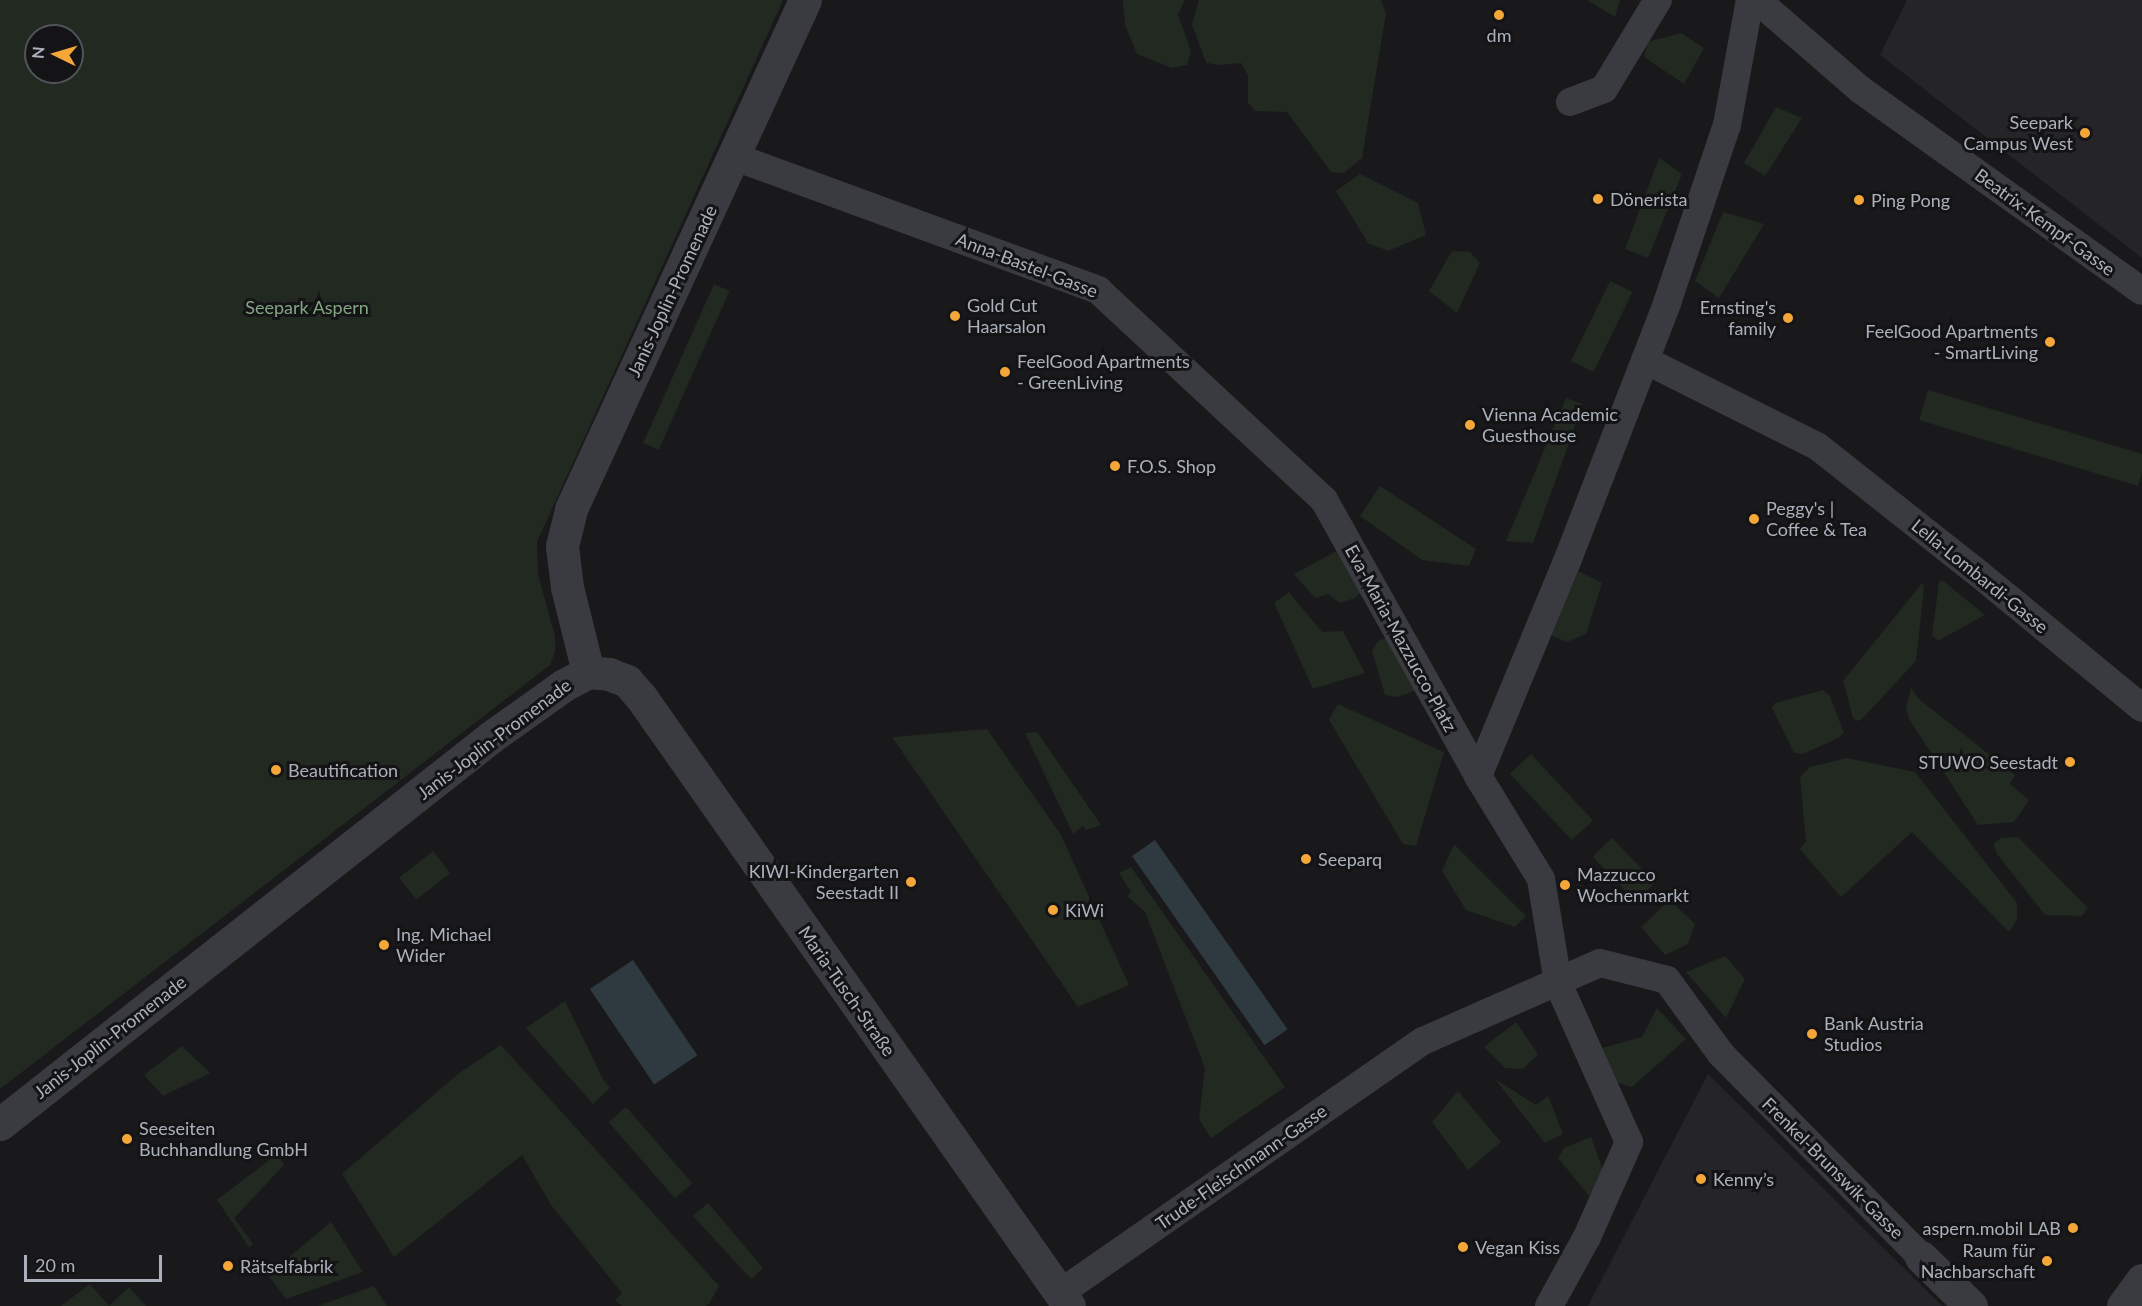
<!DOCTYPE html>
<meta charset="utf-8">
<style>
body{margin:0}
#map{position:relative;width:2142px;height:1306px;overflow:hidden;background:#19191b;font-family:Lato,sans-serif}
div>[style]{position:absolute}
.built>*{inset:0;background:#252528}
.green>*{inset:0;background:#212921;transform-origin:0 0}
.water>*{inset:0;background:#2e3940;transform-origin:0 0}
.pedestrian>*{height:28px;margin:-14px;padding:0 14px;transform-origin:14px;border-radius:14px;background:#3a3b40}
.minor>*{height:33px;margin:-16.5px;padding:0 16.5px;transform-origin:16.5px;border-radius:16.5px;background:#3a3b40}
.tertiary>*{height:33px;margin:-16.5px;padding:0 16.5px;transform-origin:16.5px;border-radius:16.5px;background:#3a3b40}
.dots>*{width:16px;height:16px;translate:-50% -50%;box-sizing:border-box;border:3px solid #141416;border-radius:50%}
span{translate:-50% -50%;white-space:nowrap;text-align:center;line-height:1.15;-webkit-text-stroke:6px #141416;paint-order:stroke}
.poi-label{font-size:18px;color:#abb1bb}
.right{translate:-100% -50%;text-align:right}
.left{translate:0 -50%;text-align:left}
.street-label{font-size:18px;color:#abb1bb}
.park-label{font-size:18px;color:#83a682}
.north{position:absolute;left:24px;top:24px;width:60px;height:60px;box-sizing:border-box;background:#141416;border:2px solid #505358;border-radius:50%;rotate:275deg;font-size:16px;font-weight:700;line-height:24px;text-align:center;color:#abb1bb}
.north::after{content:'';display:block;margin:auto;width:21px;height:27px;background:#f4a638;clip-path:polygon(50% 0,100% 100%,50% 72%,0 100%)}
.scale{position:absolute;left:24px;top:1255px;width:138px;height:27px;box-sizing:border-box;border:3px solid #abb1bb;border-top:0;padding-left:8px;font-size:18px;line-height:21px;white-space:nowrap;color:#abb1bb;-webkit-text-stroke:4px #141416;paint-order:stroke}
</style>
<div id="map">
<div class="built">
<i style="clip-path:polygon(1907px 0,2142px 0,2142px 258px,1880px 55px)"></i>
<i style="clip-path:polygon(1708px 1074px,1942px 1306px,1588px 1306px)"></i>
</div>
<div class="green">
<i style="clip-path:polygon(evenodd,0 0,783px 0,537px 542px,538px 574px,555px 636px,555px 652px,550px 665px,0 1089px,0 0,36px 36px,72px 36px,72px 72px,36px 72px,36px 36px)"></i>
<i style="clip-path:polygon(1123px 0,1185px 0,1178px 15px,1191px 51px,1187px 65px,1172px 68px,1137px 54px,1125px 25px)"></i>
<i style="clip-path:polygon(1199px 0,1381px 0,1386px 13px,1362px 158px,1344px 173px,1331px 172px,1287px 112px,1255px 111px,1248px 103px,1248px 76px,1241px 63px,1221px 65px,1206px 63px,1192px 24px)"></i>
<i style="clip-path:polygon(1587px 0,1620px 0,1615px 17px)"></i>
<i style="clip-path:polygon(1681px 33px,1704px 48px,1684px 84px,1644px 57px,1648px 42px)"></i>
<i style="clip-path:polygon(1776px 107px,1802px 118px,1765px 176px,1744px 163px)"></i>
<i style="clip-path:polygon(1659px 158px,1682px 174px,1648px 258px,1625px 249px)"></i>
<i style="clip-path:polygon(1360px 174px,1418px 203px,1426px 235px,1388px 251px,1368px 243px,1336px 191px)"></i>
<i style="clip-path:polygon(1723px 212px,1764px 224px,1719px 298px,1695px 281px)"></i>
<i style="clip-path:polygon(1452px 251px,1470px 252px,1480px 263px,1457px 313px,1429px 291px)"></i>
<i style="left:1610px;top:281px;width:25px;height:89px;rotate:26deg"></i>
<i style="left:714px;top:284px;width:17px;height:174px;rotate:24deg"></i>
<i style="clip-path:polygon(1928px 390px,2142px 454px,2142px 473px,2138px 486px,1919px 420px)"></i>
<i style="clip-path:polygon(1566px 398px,1583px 404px,1533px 543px,1506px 541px)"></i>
<i style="clip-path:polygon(1380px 486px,1476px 549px,1469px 566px,1422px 560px,1360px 516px)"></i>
<i style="clip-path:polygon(1337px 551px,1371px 582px,1355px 598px,1340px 603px,1328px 594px,1315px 598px,1294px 574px)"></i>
<i style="clip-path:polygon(1574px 569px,1602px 583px,1586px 634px,1567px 642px,1545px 633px)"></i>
<i style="clip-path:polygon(1942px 580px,1985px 615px,1938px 641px,1932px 635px,1939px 582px)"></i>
<i style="clip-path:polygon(1923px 582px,1924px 587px,1916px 661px,1862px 719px,1857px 721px,1853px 718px,1843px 681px)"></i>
<i style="clip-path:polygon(1289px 592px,1322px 632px,1343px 631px,1365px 673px,1313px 689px,1274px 603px)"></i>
<i style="clip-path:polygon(1397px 632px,1420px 689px,1397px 697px,1385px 695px,1372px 651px,1378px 641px)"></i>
<i style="clip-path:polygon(1911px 688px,1919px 699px,2015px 775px,2010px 784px,2029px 800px,2014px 822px,1978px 825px,1909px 719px,1906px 708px)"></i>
<i style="clip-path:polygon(1823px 690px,1830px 696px,1844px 733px,1838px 738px,1803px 754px,1794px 753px,1772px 708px,1775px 703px)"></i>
<i style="clip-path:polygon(1338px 704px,1444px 752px,1416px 846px,1403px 844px,1329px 720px)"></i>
<i style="clip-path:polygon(987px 729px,1061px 835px,1129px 985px,1078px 1007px,892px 737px)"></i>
<i style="clip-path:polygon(1037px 732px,1101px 825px,1086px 830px,1083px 826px,1073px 834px,1025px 733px)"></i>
<i style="left:1531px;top:754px;width:91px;height:29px;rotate:47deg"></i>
<i style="clip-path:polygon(1847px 758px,1915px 772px,2017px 903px,2017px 920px,2009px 932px,1912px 832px,1841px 897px,1800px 849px,1806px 841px,1800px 777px,1810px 767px)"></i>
<i style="clip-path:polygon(2018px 837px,2088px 908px,2082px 916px,2045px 915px,1997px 854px,1993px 844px,2001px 838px)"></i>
<i style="left:1612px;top:838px;width:62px;height:27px;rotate:46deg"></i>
<i style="clip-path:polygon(1454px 844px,1526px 916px,1515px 927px,1466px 910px,1442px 871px)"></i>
<i style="left:433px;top:851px;width:28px;height:43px;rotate:52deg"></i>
<i style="clip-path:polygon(1131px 867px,1285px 1087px,1211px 1138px,1199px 1119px,1205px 1068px,1145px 912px,1127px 896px,1131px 892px,1119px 873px)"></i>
<i style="clip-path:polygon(1669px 900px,1695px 924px,1688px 944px,1665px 955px,1641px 927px)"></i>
<i style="clip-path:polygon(1725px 956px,1745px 979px,1726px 1018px,1686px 972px)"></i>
<i style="clip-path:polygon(565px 1001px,603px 1079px,610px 1088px,593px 1104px,526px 1028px)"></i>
<i style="clip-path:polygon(1657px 1008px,1686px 1039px,1632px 1087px,1611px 1081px,1598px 1049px,1642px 1037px)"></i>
<i style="clip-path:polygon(1516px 1022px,1538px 1054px,1523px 1069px,1505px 1068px,1484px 1047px)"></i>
<i style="clip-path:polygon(501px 1045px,719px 1286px,709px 1304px,706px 1306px,622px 1306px,615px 1300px,622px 1293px,551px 1205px,522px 1155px,394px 1257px,342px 1174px,458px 1074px)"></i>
<i style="clip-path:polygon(182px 1046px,210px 1073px,163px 1096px,144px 1075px)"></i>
<i style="clip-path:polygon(1495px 1079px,1536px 1105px,1548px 1096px,1563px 1134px,1545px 1143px)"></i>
<i style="clip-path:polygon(1458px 1091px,1501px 1142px,1468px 1170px,1432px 1122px)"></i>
<i style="left:626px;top:1107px;width:101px;height:23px;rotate:49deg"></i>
<i style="clip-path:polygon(1591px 1137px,1605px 1175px,1590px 1197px,1558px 1158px,1564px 1148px)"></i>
<i style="clip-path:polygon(277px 1154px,284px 1165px,234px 1218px,253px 1244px,249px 1247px,217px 1200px)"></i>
<i style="clip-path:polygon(708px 1203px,763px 1268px,751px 1279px,693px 1216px)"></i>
<i style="clip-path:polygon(331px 1222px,363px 1272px,286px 1299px,268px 1275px)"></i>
<i style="clip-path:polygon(90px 1284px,109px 1306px,61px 1306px)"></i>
<i style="clip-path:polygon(374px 1286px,387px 1306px,318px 1306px)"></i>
<i style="clip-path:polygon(129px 1287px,146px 1306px,109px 1306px)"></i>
</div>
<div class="water">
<i style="left:1155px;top:840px;width:231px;height:28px;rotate:55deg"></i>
<i style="left:633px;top:960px;width:115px;height:52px;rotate:56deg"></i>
</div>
<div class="pedestrian">
<i style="left:1757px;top:0;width:138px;rotate:40.9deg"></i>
<i style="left:1861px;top:90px;width:345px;rotate:35.6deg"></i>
<i style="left:1570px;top:102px;width:36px;rotate:-21deg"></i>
<i style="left:1604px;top:89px;width:104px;rotate:-58.8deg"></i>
<i style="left:735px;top:157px;width:387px;rotate:20.1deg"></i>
<i style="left:1098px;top:290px;width:309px;rotate:42.9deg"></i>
<i style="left:1324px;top:500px;width:316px;rotate:60.8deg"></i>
<i style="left:1645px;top:360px;width:192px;rotate:26.6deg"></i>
<i style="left:1817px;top:446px;width:206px;rotate:38.3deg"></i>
<i style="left:1979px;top:574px;width:211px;rotate:39.4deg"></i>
<i style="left:1060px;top:1293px;width:442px;rotate:-34.8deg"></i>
<i style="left:1423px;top:1041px;width:193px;rotate:-23.8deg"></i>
<i style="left:1600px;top:963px;width:69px;rotate:14.2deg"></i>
<i style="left:1667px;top:980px;width:92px;rotate:53.9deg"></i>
<i style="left:1721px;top:1054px;width:285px;rotate:45.4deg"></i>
<i style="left:1549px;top:1306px;width:79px;rotate:-61.2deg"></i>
<i style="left:1587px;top:1237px;width:104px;rotate:-66.1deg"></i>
<i style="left:1629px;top:1142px;width:174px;rotate:-114.1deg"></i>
<i style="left:1558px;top:983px;width:105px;rotate:-99.3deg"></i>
<i style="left:1541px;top:879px;width:121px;rotate:-121.5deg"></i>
<i style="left:1478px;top:776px;width:230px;rotate:-67.5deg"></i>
<i style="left:1566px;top:564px;width:280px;rotate:-68.8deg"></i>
<i style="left:1667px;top:303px;width:188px;rotate:-71.4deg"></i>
<i style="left:1727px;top:125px;width:127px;rotate:-79.6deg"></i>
</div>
<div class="minor">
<i style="left:588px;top:672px;width:21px;rotate:5deg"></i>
<i style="left:609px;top:674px;width:19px;rotate:21deg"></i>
<i style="left:627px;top:681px;width:21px;rotate:49deg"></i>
<i style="left:641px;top:697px;width:744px;rotate:54.9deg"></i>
<i style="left:588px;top:672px;width:88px;rotate:-103.9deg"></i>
<i style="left:567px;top:587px;width:41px;rotate:-97deg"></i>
<i style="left:562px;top:546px;width:38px;rotate:-76deg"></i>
<i style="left:571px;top:509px;width:560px;rotate:-65.31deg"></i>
<i style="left:0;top:1124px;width:625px;rotate:-38.24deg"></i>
<i style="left:491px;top:737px;width:90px;rotate:-35.5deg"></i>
<i style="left:564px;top:685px;width:27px;rotate:-28deg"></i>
<i style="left:1921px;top:1257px;width:70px;rotate:44.4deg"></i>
</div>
<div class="tertiary">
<i style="left:2123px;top:1306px;width:32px;rotate:-54deg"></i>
</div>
<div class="dots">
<i style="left:1499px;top:15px;background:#f4a638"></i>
<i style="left:2085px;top:133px;background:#f4a638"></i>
<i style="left:1598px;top:199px;background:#f4a638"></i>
<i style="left:1859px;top:200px;background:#f4a638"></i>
<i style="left:955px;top:316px;background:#f4a638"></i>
<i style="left:1788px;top:318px;background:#f4a638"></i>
<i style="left:2050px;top:342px;background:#f4a638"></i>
<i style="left:1005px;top:372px;background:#f4a638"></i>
<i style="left:1470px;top:425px;background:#f4a638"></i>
<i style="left:1115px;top:466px;background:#f4a638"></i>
<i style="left:1754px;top:519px;background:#f4a638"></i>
<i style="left:2070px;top:762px;background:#f4a638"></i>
<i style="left:276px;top:770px;background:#f4a638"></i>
<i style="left:1306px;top:859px;background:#f4a638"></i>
<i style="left:911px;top:882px;background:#f4a638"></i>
<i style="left:1565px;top:885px;background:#f4a638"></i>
<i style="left:1053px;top:910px;background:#f4a638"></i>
<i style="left:384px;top:945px;background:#f4a638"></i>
<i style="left:1812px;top:1034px;background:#f4a638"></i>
<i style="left:127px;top:1139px;background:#f4a638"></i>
<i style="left:1701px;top:1179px;background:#f4a638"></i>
<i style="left:2073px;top:1228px;background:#f4a638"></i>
<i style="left:1463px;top:1247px;background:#f4a638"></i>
<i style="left:2047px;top:1261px;background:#f4a638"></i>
<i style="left:228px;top:1266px;background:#f4a638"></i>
</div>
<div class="poi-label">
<span style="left:1499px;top:35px">dm</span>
<span class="right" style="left:2073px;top:133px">Seepark<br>Campus West</span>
<span class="left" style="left:1610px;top:199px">Dönerista</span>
<span class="left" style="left:1871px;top:200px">Ping Pong</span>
<span class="left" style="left:967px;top:316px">Gold Cut<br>Haarsalon</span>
<span class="right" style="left:1776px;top:318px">Ernsting's<br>family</span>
<span class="right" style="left:2038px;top:342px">FeelGood Apartments<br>- SmartLiving</span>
<span class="left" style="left:1017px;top:372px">FeelGood Apartments<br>- GreenLiving</span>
<span class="left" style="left:1482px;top:425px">Vienna Academic<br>Guesthouse</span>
<span class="left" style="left:1127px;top:466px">F.O.S. Shop</span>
<span class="left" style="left:1766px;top:519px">Peggy's |<br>Coffee &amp; Tea</span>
<span class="right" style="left:2058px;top:762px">STUWO Seestadt</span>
<span class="left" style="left:288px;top:770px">Beautification</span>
<span class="left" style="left:1318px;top:859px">Seeparq</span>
<span class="right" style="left:899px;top:882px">KIWI-Kindergarten<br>Seestadt II</span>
<span class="left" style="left:1577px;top:885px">Mazzucco<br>Wochenmarkt</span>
<span class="left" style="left:1065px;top:910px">KiWi</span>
<span class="left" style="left:396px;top:945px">Ing. Michael<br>Wider</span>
<span class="left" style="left:1824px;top:1034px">Bank Austria<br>Studios</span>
<span class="left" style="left:139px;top:1139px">Seeseiten<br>Buchhandlung GmbH</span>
<span class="left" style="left:1713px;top:1179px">Kenny’s</span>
<span class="right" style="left:2061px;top:1228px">aspern.mobil LAB</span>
<span class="left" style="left:1475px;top:1247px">Vegan Kiss</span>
<span class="right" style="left:2035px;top:1261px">Raum für<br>Nachbarschaft</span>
<span class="left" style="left:240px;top:1266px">Rätselfabrik</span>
</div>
<div class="street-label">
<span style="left:2045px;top:222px;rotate:36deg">Beatrix-Kempf-Gasse</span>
<span style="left:1027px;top:265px;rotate:21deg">Anna-Bastel-Gasse</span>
<span style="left:672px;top:291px;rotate:-65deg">Janis-Joplin-Promenade</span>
<span style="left:1980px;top:576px;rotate:39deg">Lella-Lombardi-Gasse</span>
<span style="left:1401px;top:638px;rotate:61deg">Eva-Maria-Mazzucco-Platz</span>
<span style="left:494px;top:739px;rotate:-37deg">Janis-Joplin-Promenade</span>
<span style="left:847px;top:991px;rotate:55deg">Maria-Tusch-Straße</span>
<span style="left:110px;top:1037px;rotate:-38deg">Janis-Joplin-Promenade</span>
<span style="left:1241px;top:1167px;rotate:-35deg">Trude-Fleischmann-Gasse</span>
<span style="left:1833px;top:1168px;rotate:45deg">Frenkel-Brunswik-Gasse</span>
</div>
<div class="park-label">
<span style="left:307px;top:307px">Seepark Aspern</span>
</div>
<div class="north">N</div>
<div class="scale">20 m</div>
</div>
